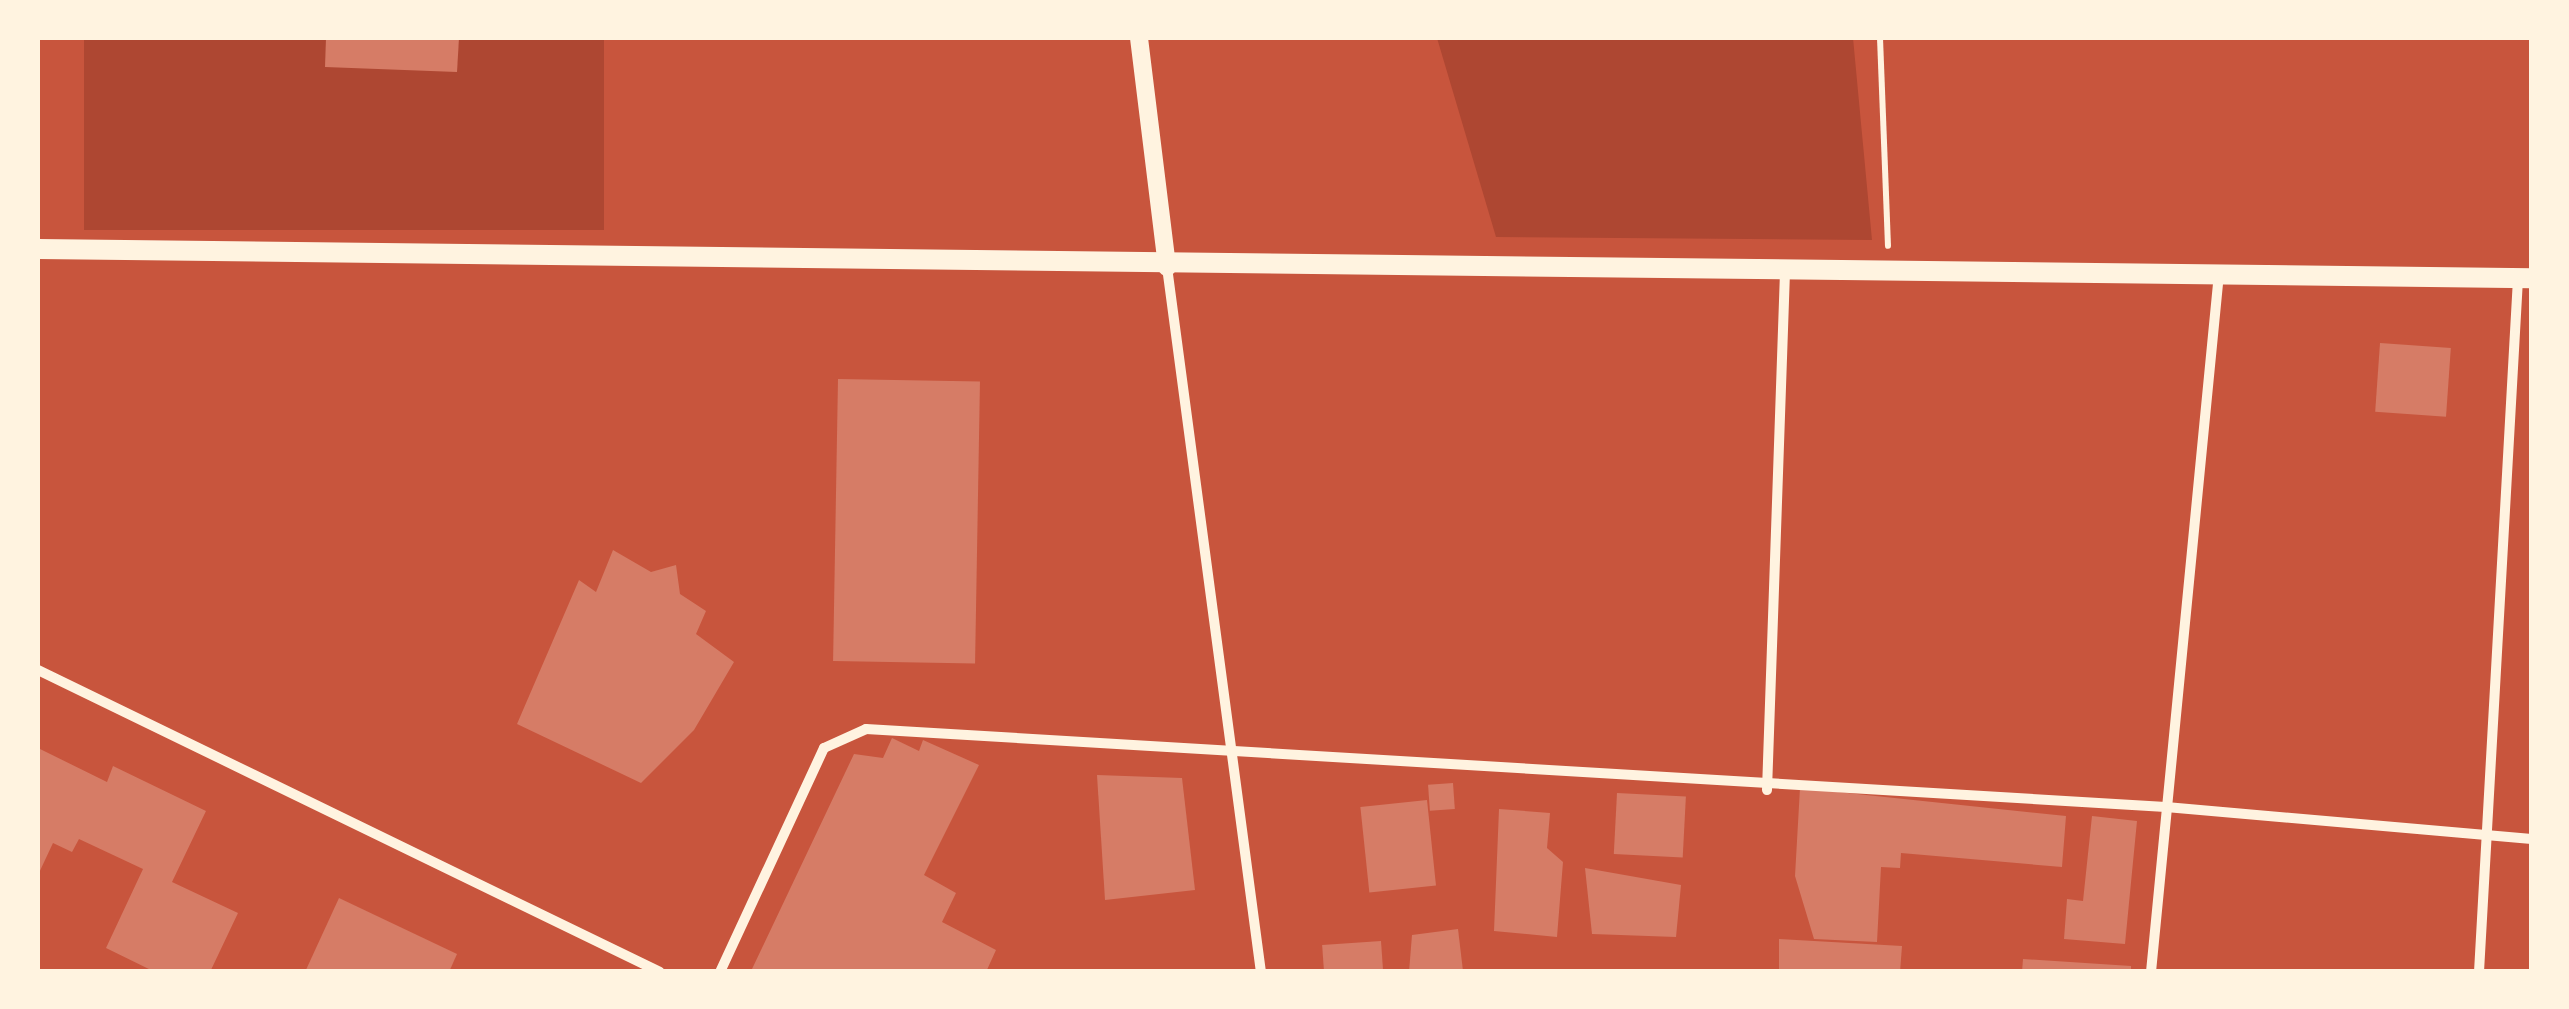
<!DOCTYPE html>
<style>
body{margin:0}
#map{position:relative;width:2569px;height:1009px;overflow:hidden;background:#c8553d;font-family:"Titillium Web",sans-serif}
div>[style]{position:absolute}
.green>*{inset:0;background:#ae4732;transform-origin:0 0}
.building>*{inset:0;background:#d67c66;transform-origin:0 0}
.path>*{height:6px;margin:-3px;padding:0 3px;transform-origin:3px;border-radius:3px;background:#fff3e0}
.minor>*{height:10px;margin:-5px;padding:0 5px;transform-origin:5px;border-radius:5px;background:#fff3e0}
.tertiary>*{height:18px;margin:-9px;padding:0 9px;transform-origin:9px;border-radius:9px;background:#fff3e0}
.secondary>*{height:20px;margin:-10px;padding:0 10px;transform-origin:10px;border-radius:10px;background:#fff3e0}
span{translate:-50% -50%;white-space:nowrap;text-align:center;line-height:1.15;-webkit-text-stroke:10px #fff3e0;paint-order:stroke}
.frame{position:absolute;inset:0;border:40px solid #fff3e0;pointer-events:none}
</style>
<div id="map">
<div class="green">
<i style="left:84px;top:38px;width:520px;height:192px"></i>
<i style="clip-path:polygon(1437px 38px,1853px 38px,1872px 240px,1496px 237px)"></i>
</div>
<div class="building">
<i style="clip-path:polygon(326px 38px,459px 38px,457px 72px,325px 67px)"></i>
<i style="left:2380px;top:343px;width:71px;height:69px;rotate:4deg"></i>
<i style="left:838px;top:379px;width:142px;height:282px;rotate:1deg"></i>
<i style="clip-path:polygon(613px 550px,651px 572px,676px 565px,680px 594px,706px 611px,696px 634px,734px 662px,694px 730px,641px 783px,517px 724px,579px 580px,596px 592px)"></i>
<i style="clip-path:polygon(892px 738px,919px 751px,923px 740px,979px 765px,924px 875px,956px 893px,942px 922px,996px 950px,986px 972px,752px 969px,854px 754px,883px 758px)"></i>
<i style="clip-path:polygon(38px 748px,107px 782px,113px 766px,206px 811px,172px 882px,238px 913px,210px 972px,155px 972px,106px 948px,143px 869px,79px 839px,72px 852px,53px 843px,38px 875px)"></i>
<i style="clip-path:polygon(1097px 775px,1182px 778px,1195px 890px,1105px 900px)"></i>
<i style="left:1453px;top:783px;width:26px;height:25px;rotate:86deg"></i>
<i style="clip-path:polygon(1800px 788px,2066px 816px,2062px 867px,1901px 853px,1900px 868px,1881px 867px,1877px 942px,1814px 939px,1795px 876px)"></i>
<i style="left:1617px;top:793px;width:69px;height:61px;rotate:3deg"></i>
<i style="left:1427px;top:800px;width:86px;height:67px;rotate:84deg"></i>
<i style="clip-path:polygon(1499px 809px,1550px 813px,1547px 848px,1563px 862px,1557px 937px,1494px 931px)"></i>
<i style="clip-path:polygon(2092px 816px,2137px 821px,2125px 944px,2064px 939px,2067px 899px,2083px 901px)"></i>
<i style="clip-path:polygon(1585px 868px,1681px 885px,1676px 937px,1592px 934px)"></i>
<i style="clip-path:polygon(339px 898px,457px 954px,449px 972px,305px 972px)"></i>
<i style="clip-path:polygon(1458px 929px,1463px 971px,1409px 972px,1412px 935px)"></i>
<i style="clip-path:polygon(1779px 939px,1902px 946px,1900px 972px,1779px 972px)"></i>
<i style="left:1381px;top:941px;width:31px;height:59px;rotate:86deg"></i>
<i style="clip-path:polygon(2023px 959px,2131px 966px,2131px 972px,2022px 972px)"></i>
</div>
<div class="path">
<i style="left:1880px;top:38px;width:208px;rotate:87.8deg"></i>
</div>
<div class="minor">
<i style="left:1167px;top:267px;width:711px;rotate:82.41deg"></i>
<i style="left:38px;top:670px;width:691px;rotate:25.9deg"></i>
<i style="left:1767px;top:790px;width:519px;rotate:-88.01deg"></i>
<i style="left:720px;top:972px;width:247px;rotate:-65.1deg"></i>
<i style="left:824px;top:748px;width:46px;rotate:-24.3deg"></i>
<i style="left:866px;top:729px;width:1302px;rotate:3.43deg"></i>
<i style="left:2166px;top:807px;width:367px;rotate:5deg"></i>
<i style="left:2151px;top:972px;width:701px;rotate:-84.44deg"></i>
<i style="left:2479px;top:972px;width:695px;rotate:-86.78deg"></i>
</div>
<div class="tertiary">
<i style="left:1139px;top:38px;width:231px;rotate:83deg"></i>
</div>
<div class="secondary">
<i style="left:38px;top:249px;width:2494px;rotate:0.67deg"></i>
</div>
<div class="frame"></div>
</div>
